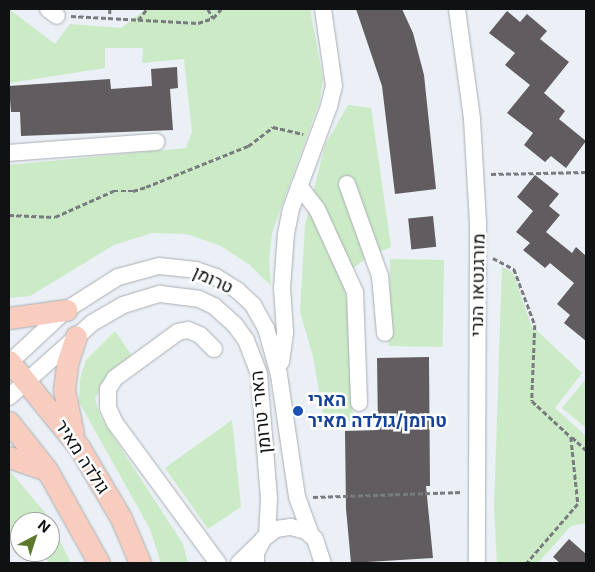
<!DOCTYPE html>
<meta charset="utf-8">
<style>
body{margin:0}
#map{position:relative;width:595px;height:572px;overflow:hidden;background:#eaf0f5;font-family:Inter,Heebo,sans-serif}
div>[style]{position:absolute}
.green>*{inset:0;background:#cbeac6;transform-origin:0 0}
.building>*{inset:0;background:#615c60;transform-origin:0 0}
.path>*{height:2.5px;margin-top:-1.25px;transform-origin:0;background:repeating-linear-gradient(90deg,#797c7f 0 5px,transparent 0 7.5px)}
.roads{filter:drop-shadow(0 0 1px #a9aeb3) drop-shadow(0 0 1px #a9aeb3)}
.minor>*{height:16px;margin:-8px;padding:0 8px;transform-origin:8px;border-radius:8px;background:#fff}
.major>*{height:21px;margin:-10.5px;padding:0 10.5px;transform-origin:10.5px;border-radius:10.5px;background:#f8cdbf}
.dots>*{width:14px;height:14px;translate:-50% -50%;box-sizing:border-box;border:2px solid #fff;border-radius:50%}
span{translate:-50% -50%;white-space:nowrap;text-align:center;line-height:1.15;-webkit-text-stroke:5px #fff;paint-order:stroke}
.street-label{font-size:18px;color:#0f1112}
.transit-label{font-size:18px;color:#164399;font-weight:700}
.left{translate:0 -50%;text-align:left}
.frame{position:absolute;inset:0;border:10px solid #0f1112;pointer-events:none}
.north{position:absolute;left:10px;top:512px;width:50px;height:50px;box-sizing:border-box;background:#fff;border:1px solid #9fa0a0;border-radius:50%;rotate:40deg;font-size:14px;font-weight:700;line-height:20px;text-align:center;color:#0f1112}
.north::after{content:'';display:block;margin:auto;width:18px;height:22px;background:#5d792d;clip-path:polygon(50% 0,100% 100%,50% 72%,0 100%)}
</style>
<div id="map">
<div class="green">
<i style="clip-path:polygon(9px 9px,55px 44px,70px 24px,121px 28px,146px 9px,310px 9px,323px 79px,320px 100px,272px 233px,269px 261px,271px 286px,250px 265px,221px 246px,187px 234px,152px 233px,114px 245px,30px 296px,9px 298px,9px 165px,186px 148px,192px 132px,184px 59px,142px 63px,143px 48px,105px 48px,105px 68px,9px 83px)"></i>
<i style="clip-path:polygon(348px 105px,371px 108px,391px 247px,366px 258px,341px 278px,350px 312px,353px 421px,324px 421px,313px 356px,300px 312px,305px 225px,325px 145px)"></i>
<i style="left:444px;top:260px;width:87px;height:54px;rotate:91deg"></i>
<i style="clip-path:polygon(502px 267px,513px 273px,531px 325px,582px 373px,555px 408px,586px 436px,586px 523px,571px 526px,538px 563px,497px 563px,494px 509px)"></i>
<i style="clip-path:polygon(115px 331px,132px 356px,116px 366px,95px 398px,100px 416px,183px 544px,188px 563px,161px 563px,150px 529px,79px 402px,80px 379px,86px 360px)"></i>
<i style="clip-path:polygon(586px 379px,586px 428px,562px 408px)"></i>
<i style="clip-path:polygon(232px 420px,241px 507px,208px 529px,165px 468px)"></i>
<i style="clip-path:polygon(9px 470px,46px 514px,71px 563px,50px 563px,38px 552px,50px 552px,50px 522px,20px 522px,20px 540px,9px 535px)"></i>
</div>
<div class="building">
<i style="clip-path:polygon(356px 9px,402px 9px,413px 33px,424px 75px,436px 189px,395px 194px,382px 86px)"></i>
<i style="clip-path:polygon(507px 11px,520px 22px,527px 14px,547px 31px,540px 39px,569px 62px,544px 93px,565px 111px,559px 119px,586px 141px,566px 168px,551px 156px,545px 162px,524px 145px,533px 133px,507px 113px,530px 85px,505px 65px,515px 53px,489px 33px)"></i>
<i style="clip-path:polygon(177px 67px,178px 88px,170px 89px,173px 130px,21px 136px,20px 112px,11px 112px,9px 86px,110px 79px,111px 89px,152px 86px,151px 69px)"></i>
<i style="clip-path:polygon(535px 175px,559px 194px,549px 206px,560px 215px,546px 232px,572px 253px,576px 247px,586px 256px,586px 341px,564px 323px,570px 315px,557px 304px,574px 283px,550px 263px,545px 268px,523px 250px,530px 243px,516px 232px,533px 211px,517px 197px)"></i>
<i style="left:433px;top:216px;width:31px;height:25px;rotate:84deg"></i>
<i style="clip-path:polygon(429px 357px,430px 486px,426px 486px,433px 558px,351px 563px,346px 509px,345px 431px,378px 430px,377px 358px)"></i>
<i style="clip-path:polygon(569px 539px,586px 554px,586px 563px,560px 563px,553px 557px)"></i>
</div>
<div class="path">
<i style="left:110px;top:9px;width:8px;rotate:90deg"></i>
<i style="left:208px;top:9px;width:10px;rotate:61deg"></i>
<i style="left:71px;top:16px;width:127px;rotate:3.2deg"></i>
<i style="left:198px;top:23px;width:16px;rotate:-18deg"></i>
<i style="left:213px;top:18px;width:12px;rotate:-48deg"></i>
<i style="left:138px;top:20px;width:14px;rotate:-51deg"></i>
<i style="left:491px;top:174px;width:95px;rotate:-1.2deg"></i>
<i style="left:9px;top:215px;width:46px;rotate:2.5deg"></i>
<i style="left:55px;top:217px;width:64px;rotate:-24.1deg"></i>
<i style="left:113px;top:191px;width:20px"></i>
<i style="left:133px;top:191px;width:14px;rotate:-17deg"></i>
<i style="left:146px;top:187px;width:110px;rotate:-21.9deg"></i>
<i style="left:248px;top:146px;width:31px;rotate:-37deg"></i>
<i style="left:273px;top:127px;width:31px;rotate:13deg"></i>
<i style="left:493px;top:258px;width:24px;rotate:28deg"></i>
<i style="left:514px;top:269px;width:60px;rotate:69.4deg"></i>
<i style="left:535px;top:325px;width:76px;rotate:92.3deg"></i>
<i style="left:532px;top:401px;width:53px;rotate:42.7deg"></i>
<i style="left:571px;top:437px;width:67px;rotate:84deg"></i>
<i style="left:578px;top:504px;width:78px;rotate:130.8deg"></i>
<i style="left:572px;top:437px;width:19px;rotate:43deg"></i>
<i style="left:313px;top:497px;width:150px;rotate:-1.9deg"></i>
</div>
<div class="roads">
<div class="minor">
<i style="left:48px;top:9px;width:11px;rotate:38deg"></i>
<i style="left:457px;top:9px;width:111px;rotate:82.2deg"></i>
<i style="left:472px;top:119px;width:104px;rotate:86.7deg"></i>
<i style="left:478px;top:223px;width:340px;rotate:90.2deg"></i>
<i style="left:9px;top:153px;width:148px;rotate:-4.3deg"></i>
<i style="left:347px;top:184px;width:98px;rotate:70.3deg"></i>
<i style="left:380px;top:276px;width:57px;rotate:85deg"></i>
<i style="left:299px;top:186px;width:29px;rotate:52deg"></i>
<i style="left:317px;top:209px;width:91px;rotate:65.4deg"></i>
<i style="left:355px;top:292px;width:111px;rotate:87.9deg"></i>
<i style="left:214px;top:349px;width:20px;rotate:-135deg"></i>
<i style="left:200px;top:335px;width:13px;rotate:-157deg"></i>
<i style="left:188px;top:330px;width:10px;rotate:169deg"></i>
<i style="left:178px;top:332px;width:78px;rotate:143.9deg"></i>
<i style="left:115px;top:378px;width:13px;rotate:122deg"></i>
<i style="left:108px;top:389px;width:19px;rotate:90deg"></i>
<i style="left:108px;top:408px;width:17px;rotate:65deg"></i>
<i style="left:115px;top:423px;width:174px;rotate:53.7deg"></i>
<i style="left:281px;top:362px;width:30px;rotate:-82deg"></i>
<i style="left:285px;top:332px;width:44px;rotate:-93.9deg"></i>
<i style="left:282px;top:288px;width:54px;rotate:-85.8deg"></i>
<i style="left:286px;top:234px;width:25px;rotate:-79deg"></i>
<i style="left:291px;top:209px;width:110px;rotate:-69.7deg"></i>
<i style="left:329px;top:106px;width:21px;rotate:-76deg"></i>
<i style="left:334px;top:86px;width:78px;rotate:-98.1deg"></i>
<i style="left:9px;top:363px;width:78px;rotate:-42.9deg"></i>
<i style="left:66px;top:310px;width:62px;rotate:-32.4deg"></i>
<i style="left:118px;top:277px;width:42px;rotate:-15deg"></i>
<i style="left:159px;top:266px;width:37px;rotate:6deg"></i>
<i style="left:196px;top:270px;width:21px;rotate:19deg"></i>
<i style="left:216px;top:277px;width:25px;rotate:32deg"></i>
<i style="left:237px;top:290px;width:22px;rotate:43deg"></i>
<i style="left:253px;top:305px;width:26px;rotate:61deg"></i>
<i style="left:266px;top:328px;width:49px;rotate:74.5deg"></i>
<i style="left:279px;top:375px;width:123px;rotate:81.6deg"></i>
<i style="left:297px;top:497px;width:40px;rotate:69.8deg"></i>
<i style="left:9px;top:397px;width:111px;rotate:-41.7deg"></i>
<i style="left:92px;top:323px;width:36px;rotate:-30deg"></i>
<i style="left:123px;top:305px;width:39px;rotate:-17deg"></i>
<i style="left:160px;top:294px;width:39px;rotate:7deg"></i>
<i style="left:199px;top:299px;width:17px;rotate:25deg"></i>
<i style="left:214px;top:306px;width:28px;rotate:42deg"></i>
<i style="left:235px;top:325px;width:19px;rotate:54deg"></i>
<i style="left:246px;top:340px;width:36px;rotate:69deg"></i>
<i style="left:259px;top:374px;width:124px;rotate:85.4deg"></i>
<i style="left:269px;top:498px;width:37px;rotate:93deg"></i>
<i style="left:239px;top:563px;width:29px;rotate:-44deg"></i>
<i style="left:256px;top:563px;width:10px;rotate:-90deg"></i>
<i style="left:256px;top:553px;width:16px;rotate:-63deg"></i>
<i style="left:263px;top:539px;width:16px;rotate:-38deg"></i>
<i style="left:276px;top:529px;width:15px;rotate:-8deg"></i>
<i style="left:291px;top:527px;width:16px;rotate:15deg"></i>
<i style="left:306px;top:531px;width:12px;rotate:42deg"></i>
<i style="left:315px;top:539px;width:25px;rotate:72deg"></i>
</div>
<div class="major">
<i style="left:9px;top:318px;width:58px;rotate:-8deg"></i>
<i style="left:9px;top:361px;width:111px;rotate:50.9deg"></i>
<i style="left:79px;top:447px;width:82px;rotate:59.4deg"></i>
<i style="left:121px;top:518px;width:49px;rotate:67.1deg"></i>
<i style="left:9px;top:422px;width:61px;rotate:51.6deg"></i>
<i style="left:47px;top:470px;width:107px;rotate:60.8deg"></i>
<i style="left:73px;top:433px;width:44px;rotate:-101.8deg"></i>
<i style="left:64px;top:390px;width:26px;rotate:-83deg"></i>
<i style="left:67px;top:364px;width:29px;rotate:-72deg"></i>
<i style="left:9px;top:457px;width:40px;rotate:18.9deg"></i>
</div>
</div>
<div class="dots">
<i style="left:298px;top:411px;background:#1a4fb4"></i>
</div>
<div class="street-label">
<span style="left:213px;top:280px;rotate:25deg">טרומן</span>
<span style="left:478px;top:285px;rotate:-89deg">מורגנטאו הנרי</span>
<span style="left:261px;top:412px;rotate:-96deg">הארי טרומן</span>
<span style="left:82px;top:457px;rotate:57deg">גולדה מאיר</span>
</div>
<div class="transit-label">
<span class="left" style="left:308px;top:411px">הארי<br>טרומן/גולדה מאיר</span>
</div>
<div class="frame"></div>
<div class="north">N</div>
</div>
